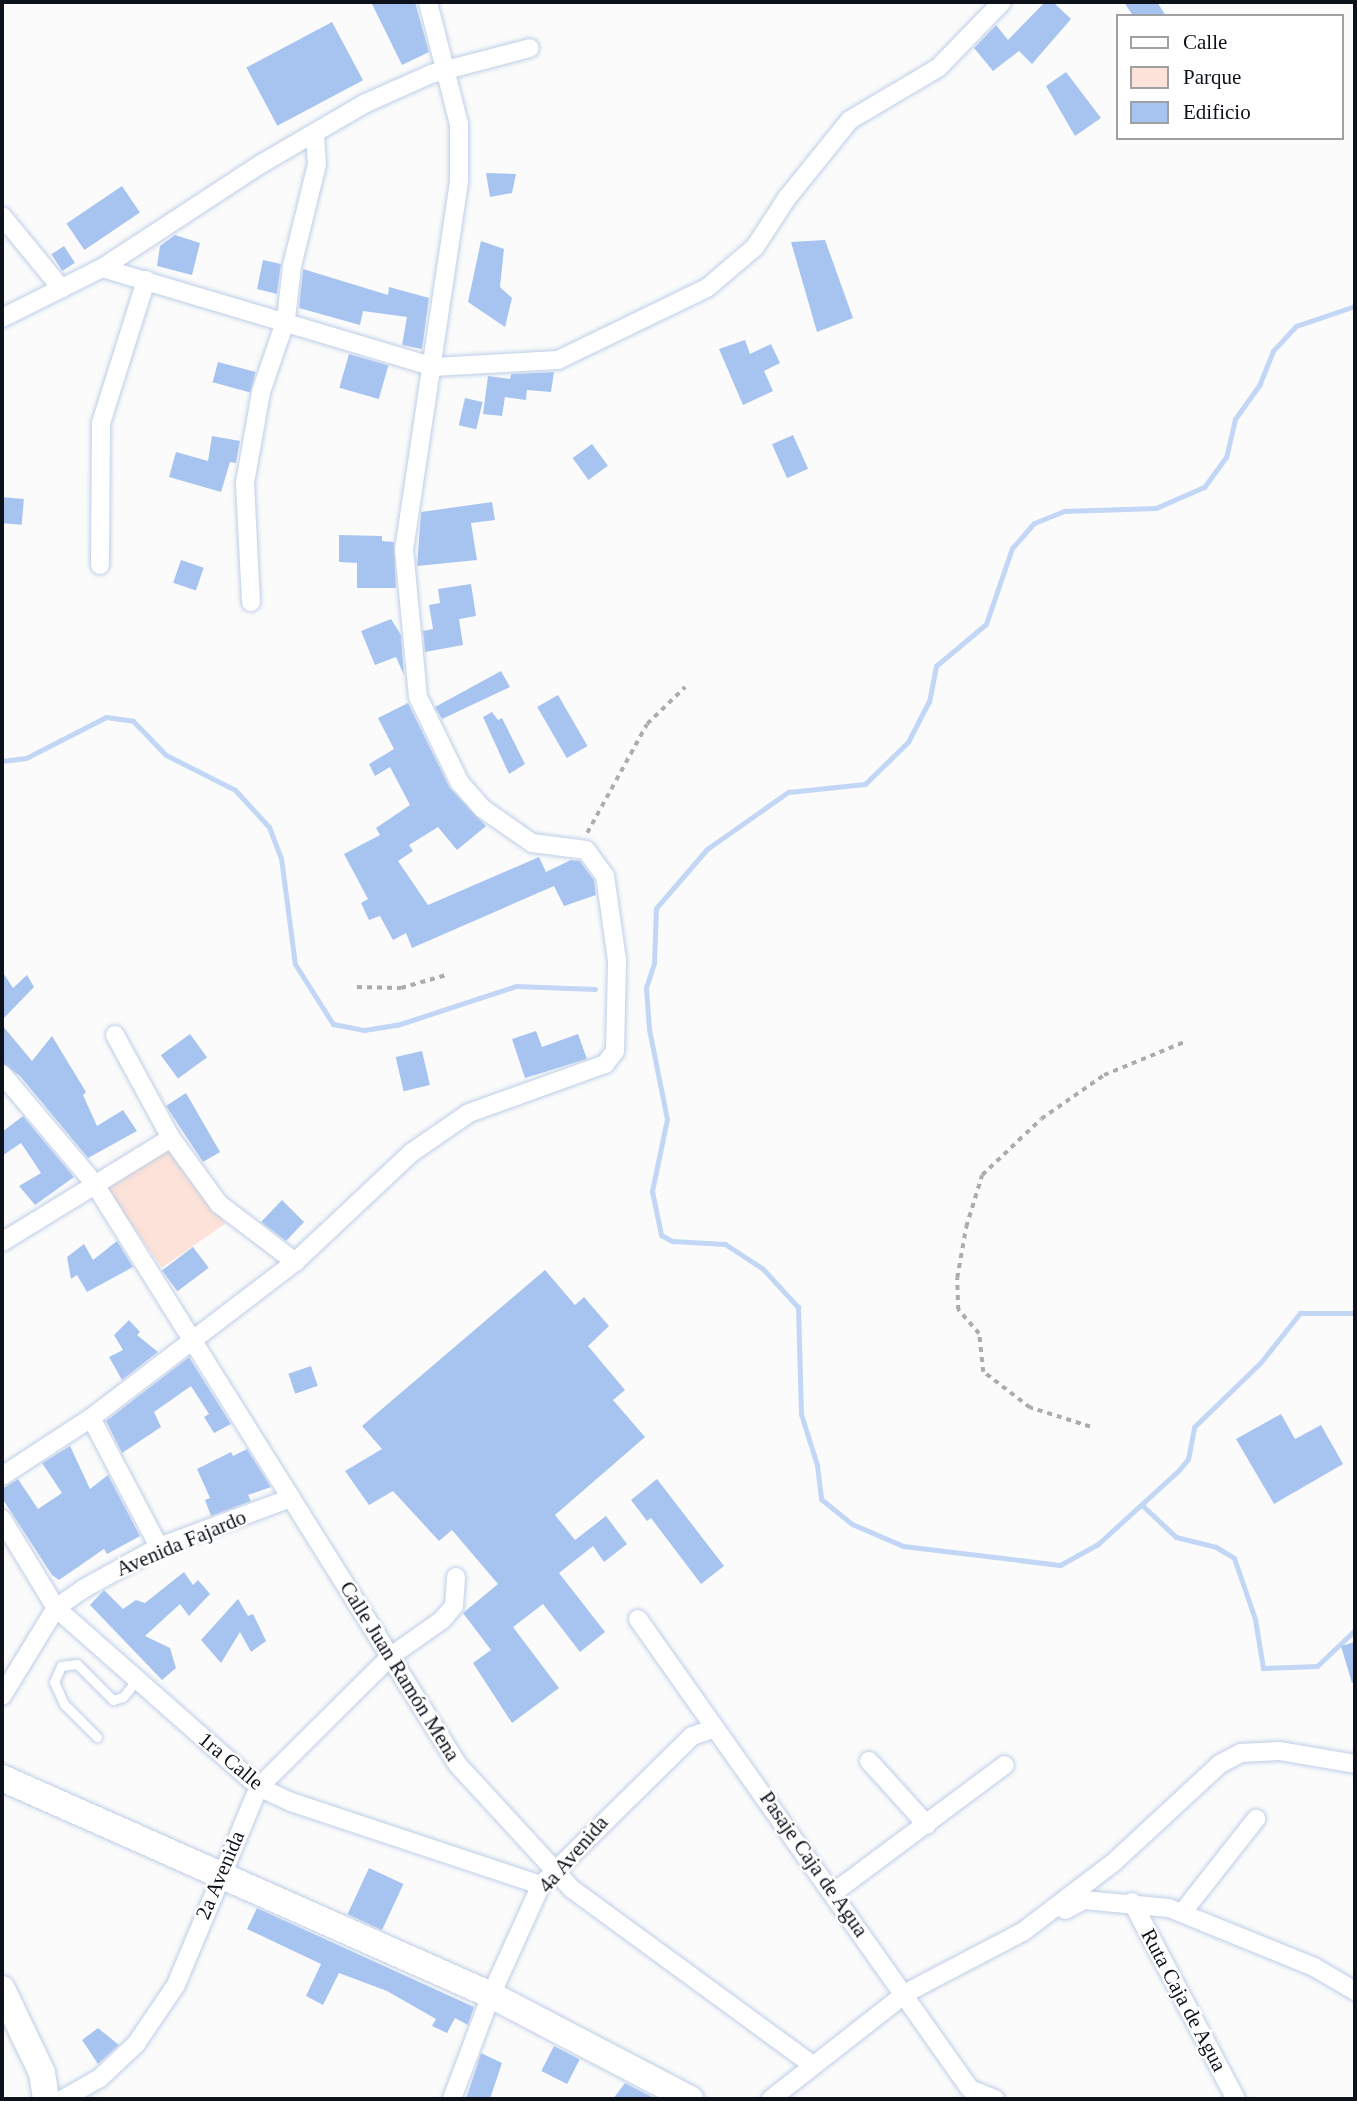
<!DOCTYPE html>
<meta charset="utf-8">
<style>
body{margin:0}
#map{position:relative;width:1357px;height:2101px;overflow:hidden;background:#fbfbfb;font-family:"Times New Roman",serif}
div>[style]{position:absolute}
.green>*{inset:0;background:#fce2d8;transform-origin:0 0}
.stream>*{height:5px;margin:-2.5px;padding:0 2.5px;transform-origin:2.5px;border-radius:2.5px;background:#c2d6f5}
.building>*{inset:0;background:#a7c4f1;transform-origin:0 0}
.path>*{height:3.5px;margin-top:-1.75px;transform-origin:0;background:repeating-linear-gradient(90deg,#abacaf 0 5px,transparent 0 10px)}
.roads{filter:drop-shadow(0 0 2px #becee7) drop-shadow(0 0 2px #becee7)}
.lane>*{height:9px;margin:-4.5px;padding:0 4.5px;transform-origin:4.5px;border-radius:4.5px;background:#fff}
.street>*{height:18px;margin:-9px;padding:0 9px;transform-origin:9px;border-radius:9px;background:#fff}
.secondary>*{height:26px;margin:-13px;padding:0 13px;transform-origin:13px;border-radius:13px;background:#fff}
span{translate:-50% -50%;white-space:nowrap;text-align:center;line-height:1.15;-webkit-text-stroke:5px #fff;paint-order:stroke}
.street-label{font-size:21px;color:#0d121a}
.frame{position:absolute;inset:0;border:4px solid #0d121a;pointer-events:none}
.legend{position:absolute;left:1116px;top:14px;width:228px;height:126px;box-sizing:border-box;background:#fff;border:2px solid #9ea0a3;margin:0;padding:9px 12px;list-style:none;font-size:21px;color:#0d121a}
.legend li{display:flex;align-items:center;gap:14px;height:35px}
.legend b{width:35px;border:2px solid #9ea0a3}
</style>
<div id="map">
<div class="green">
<i style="left:170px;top:1145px;width:96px;height:77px;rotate:55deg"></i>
</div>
<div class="stream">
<i style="left:1355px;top:306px;width:62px;rotate:161.3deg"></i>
<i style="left:1296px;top:326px;width:34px;rotate:133deg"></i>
<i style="left:1273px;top:351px;width:35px;rotate:112deg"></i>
<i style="left:1260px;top:384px;width:43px;rotate:125.5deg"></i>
<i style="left:1235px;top:419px;width:39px;rotate:103deg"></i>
<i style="left:1226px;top:457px;width:37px;rotate:126deg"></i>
<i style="left:1204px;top:487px;width:52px;rotate:156.4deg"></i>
<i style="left:1156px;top:508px;width:92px;rotate:178.1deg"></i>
<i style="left:1064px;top:511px;width:32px;rotate:158deg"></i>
<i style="left:1034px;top:523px;width:33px;rotate:131deg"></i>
<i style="left:1012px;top:548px;width:80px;rotate:108.9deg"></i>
<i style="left:986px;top:624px;width:65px;rotate:140deg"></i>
<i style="left:936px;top:666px;width:36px;rotate:101deg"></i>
<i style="left:929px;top:701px;width:46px;rotate:117.1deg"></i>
<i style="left:908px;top:742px;width:60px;rotate:135.7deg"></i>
<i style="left:865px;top:784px;width:77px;rotate:174.1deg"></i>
<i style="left:788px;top:792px;width:99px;rotate:144.9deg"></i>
<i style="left:707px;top:849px;width:78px;rotate:130.8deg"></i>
<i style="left:656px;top:908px;width:55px;rotate:92.1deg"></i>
<i style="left:654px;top:963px;width:26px;rotate:108deg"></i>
<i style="left:646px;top:988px;width:41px;rotate:85.8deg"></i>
<i style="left:649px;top:1029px;width:92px;rotate:78.7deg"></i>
<i style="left:667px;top:1119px;width:74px;rotate:101.8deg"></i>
<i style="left:652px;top:1191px;width:45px;rotate:78.4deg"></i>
<i style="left:661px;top:1235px;width:13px;rotate:29deg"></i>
<i style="left:672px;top:1241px;width:53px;rotate:3.2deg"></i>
<i style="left:725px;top:1244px;width:45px;rotate:33.3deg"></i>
<i style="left:763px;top:1269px;width:52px;rotate:47.4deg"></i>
<i style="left:798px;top:1307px;width:107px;rotate:88.4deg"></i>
<i style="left:801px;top:1414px;width:53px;rotate:72.6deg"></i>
<i style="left:817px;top:1465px;width:34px;rotate:83deg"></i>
<i style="left:821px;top:1499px;width:40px;rotate:39deg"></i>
<i style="left:852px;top:1524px;width:56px;rotate:23.3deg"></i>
<i style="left:903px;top:1546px;width:158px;rotate:6.9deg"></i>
<i style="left:1060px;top:1565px;width:43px;rotate:-28.9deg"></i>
<i style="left:1098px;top:1544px;width:110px;rotate:-42.4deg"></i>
<i style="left:1179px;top:1470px;width:14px;rotate:-51deg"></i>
<i style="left:1188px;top:1459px;width:33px;rotate:-79deg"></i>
<i style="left:1194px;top:1427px;width:93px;rotate:-44.1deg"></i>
<i style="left:1261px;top:1362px;width:63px;rotate:-51.5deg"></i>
<i style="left:1300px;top:1313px;width:55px"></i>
<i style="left:2px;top:761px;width:24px;rotate:-7deg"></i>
<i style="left:26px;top:758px;width:90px;rotate:-27.1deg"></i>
<i style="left:106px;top:717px;width:27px;rotate:8deg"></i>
<i style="left:133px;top:721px;width:47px;rotate:45.9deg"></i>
<i style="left:166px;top:755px;width:77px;rotate:26.9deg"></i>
<i style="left:235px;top:790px;width:50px;rotate:47.4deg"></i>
<i style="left:269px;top:827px;width:33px;rotate:69deg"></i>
<i style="left:281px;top:858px;width:107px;rotate:82.5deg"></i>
<i style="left:295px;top:964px;width:71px;rotate:57.7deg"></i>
<i style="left:333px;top:1024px;width:32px;rotate:11deg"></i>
<i style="left:364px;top:1030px;width:33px;rotate:-9deg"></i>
<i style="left:397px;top:1025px;width:125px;rotate:-18.1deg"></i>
<i style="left:516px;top:986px;width:79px;rotate:2.2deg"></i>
<i style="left:1143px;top:1506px;width:45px;rotate:43.2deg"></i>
<i style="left:1176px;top:1537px;width:41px;rotate:14deg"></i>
<i style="left:1216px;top:1547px;width:21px;rotate:31deg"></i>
<i style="left:1234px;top:1558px;width:65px;rotate:71deg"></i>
<i style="left:1255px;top:1619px;width:50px;rotate:80.7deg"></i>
<i style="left:1263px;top:1668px;width:54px;rotate:-2.1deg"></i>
<i style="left:1317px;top:1666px;width:52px;rotate:-43.5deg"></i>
</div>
<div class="building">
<i style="clip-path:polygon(371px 2px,415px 2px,429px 52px,402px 65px)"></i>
<i style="clip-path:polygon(1045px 2px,1053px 2px,1071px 19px,1032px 64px,1019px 51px,993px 71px,974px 48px,996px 25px,1008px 40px)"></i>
<i style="clip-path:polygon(1124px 2px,1157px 2px,1166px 16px,1133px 16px)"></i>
<i style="left:332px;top:22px;width:66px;height:97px;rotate:62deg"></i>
<i style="clip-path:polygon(1066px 72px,1101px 118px,1075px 136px,1046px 86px)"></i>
<i style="clip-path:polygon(486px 173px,516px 174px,512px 193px,490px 197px)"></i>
<i style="left:122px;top:186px;width:32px;height:67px;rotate:56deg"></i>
<i style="clip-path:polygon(175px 235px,200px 243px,192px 275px,157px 266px,160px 246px)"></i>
<i style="clip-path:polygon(825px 240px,853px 318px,817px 332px,791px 242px)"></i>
<i style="clip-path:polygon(481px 241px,504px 249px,500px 287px,512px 298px,505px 327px,468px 302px)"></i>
<i style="left:64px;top:246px;width:20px;height:15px;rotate:57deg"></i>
<i style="clip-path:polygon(263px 260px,281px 264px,277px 294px,257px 289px)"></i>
<i style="clip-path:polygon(303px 269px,388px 295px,389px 287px,429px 298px,422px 349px,402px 345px,407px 317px,363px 311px,360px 325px,299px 308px)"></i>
<i style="clip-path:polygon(745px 340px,750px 354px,771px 344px,780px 363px,764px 371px,773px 391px,743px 405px,719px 349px)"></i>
<i style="left:349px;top:354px;width:41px;height:35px;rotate:16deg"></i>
<i style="left:218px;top:362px;width:39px;height:21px;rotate:15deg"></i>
<i style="clip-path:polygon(554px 372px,551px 392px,527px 390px,526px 400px,505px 397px,502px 416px,483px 414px,488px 376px,510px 379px,511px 374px)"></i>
<i style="left:465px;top:398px;width:18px;height:28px;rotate:13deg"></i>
<i style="left:793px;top:435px;width:37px;height:23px;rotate:66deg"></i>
<i style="clip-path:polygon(212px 436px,240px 441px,236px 463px,230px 462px,221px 492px,169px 477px,176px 452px,208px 461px)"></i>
<i style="left:592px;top:444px;width:27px;height:24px;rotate:54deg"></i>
<i style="left:2px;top:497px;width:22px;height:26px;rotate:5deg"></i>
<i style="clip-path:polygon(492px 502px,495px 520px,471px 523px,477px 560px,417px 566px,421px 512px)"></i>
<i style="clip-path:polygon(339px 535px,382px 536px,382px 541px,394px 542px,396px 588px,357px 588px,357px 563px,339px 562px)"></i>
<i style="left:181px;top:560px;width:24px;height:24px;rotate:19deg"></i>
<i style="clip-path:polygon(471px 584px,476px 616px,459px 619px,463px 645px,425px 652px,423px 631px,433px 629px,429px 605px,440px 603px,438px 589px)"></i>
<i style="clip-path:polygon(391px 619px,401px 635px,404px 675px,396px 657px,375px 665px,361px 631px)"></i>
<i style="clip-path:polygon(501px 671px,510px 687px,442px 719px,435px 707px)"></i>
<i style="left:558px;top:695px;width:59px;height:24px;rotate:60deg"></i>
<i style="clip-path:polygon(408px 703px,450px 788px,486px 826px,457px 850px,438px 827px,409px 845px,413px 851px,398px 861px,428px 905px,539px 857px,546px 872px,571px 860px,580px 861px,594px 880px,596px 895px,564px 906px,554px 886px,412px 948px,406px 933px,393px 940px,380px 916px,369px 920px,361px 903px,368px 899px,344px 854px,380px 835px,376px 828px,410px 805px,390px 767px,375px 776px,369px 764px,394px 749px,378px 718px)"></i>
<i style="clip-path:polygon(492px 712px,498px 720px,502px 718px,525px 764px,509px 774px,483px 717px)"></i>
<i style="clip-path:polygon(2px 971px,13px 988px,27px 975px,34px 987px,2px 1020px)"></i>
<i style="clip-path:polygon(2px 1025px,32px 1061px,52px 1036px,86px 1092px,83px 1095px,97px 1126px,123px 1110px,137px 1131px,88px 1158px,20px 1076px,2px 1063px)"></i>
<i style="clip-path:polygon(536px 1031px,542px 1047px,578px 1034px,587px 1059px,525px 1078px,512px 1039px)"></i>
<i style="left:190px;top:1034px;width:29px;height:36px;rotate:54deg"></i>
<i style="left:422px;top:1051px;width:35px;height:27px;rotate:77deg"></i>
<i style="clip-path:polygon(186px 1093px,220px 1152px,203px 1162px,166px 1106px)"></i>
<i style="clip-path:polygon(23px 1116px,74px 1177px,35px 1205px,19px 1186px,41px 1173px,21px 1143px,2px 1156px,2px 1132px)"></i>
<i style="clip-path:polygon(282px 1200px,304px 1222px,286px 1241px,261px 1222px)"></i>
<i style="clip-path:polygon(117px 1241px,133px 1267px,87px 1292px,77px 1275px,71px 1279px,67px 1257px,84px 1244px,93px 1260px)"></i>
<i style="left:193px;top:1247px;width:26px;height:39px;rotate:53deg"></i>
<i style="clip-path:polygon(545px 1270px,575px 1305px,584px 1297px,609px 1326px,588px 1346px,625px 1390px,613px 1400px,645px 1437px,555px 1515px,575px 1540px,606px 1516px,627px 1544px,604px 1562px,593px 1546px,559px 1573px,605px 1632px,580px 1652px,543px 1604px,513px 1627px,559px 1688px,512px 1723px,473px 1663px,491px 1650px,463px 1613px,498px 1584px,452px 1530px,439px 1541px,393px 1491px,369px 1505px,345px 1471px,382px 1449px,362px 1426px)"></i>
<i style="clip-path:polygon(129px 1320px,140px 1332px,137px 1335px,158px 1352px,122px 1380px,109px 1357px,123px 1350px,114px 1335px)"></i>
<i style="clip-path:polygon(189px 1357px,231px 1424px,214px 1433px,204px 1417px,209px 1414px,191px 1386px,154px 1412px,161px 1427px,122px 1453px,106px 1421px)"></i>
<i style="left:311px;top:1366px;width:21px;height:24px;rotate:71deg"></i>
<i style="clip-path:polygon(1281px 1414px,1295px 1439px,1321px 1425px,1343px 1464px,1274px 1504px,1236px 1439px)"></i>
<i style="clip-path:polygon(70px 1446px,90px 1489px,108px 1475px,140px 1536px,107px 1554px,104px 1549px,59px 1580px,52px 1575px,2px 1498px,2px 1489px,18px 1479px,38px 1509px,62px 1493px,42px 1463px)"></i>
<i style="clip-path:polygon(247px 1449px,271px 1487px,248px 1495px,251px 1501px,211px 1516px,205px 1500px,210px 1498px,197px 1469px,231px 1452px,233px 1456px)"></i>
<i style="clip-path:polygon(657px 1479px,724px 1566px,701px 1584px,651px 1518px,647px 1521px,631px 1500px)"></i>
<i style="clip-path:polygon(184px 1572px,193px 1585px,198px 1580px,210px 1594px,189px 1616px,180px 1604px,145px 1636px,170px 1648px,176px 1668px,162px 1680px,90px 1605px,104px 1590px,123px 1609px,136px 1600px,145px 1603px)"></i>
<i style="clip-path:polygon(238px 1599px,248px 1616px,253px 1614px,266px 1641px,251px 1652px,240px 1632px,221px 1663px,201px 1640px)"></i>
<i style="clip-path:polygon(1355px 1642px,1355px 1682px,1352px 1683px,1341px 1646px)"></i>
<i style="left:369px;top:1868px;width:38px;height:51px;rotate:25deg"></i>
<i style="clip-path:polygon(257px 1908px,474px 2007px,468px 2025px,455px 2018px,447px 2033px,432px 2026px,436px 2019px,387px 1991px,339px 1973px,323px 2005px,306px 1996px,321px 1964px,247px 1929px)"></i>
<i style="clip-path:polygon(98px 2028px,119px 2045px,98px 2064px,82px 2040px)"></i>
<i style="left:554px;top:2046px;width:29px;height:28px;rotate:27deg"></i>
<i style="clip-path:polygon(481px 2053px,502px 2063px,490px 2099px,466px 2099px)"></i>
<i style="clip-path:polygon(625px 2083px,656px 2099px,613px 2099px)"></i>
</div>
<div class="path">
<i style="left:587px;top:833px;width:124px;rotate:-61.2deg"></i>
<i style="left:647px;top:724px;width:53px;rotate:-44.2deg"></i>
<i style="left:357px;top:987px;width:44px;rotate:1.3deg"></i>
<i style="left:401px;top:988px;width:47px;rotate:-16.1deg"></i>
<i style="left:1090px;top:1427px;width:63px;rotate:-162.4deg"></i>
<i style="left:1030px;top:1408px;width:59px;rotate:-142.5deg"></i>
<i style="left:983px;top:1372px;width:38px;rotate:-96deg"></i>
<i style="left:979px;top:1334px;width:32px;rotate:-131deg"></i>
<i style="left:958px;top:1310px;width:32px;rotate:-92deg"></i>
<i style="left:957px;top:1278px;width:52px;rotate:-80deg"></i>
<i style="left:966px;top:1227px;width:54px;rotate:-72.9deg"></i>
<i style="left:982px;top:1175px;width:81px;rotate:-43.5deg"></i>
<i style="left:1041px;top:1119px;width:77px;rotate:-34.9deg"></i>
<i style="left:1104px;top:1075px;width:87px;rotate:-22.4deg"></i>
</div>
<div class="roads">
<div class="lane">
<i style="left:97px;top:1737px;width:47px;rotate:-135deg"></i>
<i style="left:64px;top:1704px;width:24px;rotate:-114deg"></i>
<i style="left:54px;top:1682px;width:17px;rotate:-66deg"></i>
<i style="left:61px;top:1666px;width:16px;rotate:-7deg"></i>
<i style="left:77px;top:1664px;width:51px;rotate:45deg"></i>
<i style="left:113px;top:1700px;width:10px;rotate:-17deg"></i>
<i style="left:123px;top:1697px;width:22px;rotate:-51deg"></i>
</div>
<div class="street">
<i style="left:2px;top:216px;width:94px;rotate:50.6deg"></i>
<i style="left:102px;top:268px;width:190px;rotate:-33.2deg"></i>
<i style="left:261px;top:164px;width:121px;rotate:-30.2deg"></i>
<i style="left:366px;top:103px;width:71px;rotate:-24deg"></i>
<i style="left:431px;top:74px;width:102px;rotate:-14.7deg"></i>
<i style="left:2px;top:318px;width:112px;rotate:-26.6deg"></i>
<i style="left:102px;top:268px;width:346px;rotate:16.6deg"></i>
<i style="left:434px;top:367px;width:124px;rotate:-3.2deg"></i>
<i style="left:558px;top:360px;width:165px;rotate:-25.8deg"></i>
<i style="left:707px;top:288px;width:63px;rotate:-40.5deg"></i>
<i style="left:755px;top:247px;width:59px;rotate:-56.9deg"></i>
<i style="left:787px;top:198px;width:100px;rotate:-51.1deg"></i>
<i style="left:850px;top:120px;width:102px;rotate:-30.6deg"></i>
<i style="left:938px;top:68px;width:92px;rotate:-45.9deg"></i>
<i style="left:100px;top:565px;width:142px;rotate:-89.6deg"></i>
<i style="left:101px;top:423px;width:150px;rotate:-72.5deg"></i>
<i style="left:251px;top:602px;width:119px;rotate:-92.9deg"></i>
<i style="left:245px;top:483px;width:92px;rotate:-80deg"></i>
<i style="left:261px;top:392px;width:77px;rotate:-71.1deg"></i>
<i style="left:286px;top:319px;width:53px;rotate:-83.5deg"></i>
<i style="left:292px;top:266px;width:105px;rotate:-76.2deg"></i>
<i style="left:317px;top:164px;width:30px;rotate:-94deg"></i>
<i style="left:115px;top:1035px;width:117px;rotate:61.5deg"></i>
<i style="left:171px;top:1138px;width:82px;rotate:54deg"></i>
<i style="left:219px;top:1204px;width:96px;rotate:37.3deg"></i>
<i style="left:2px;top:1074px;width:143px;rotate:49.8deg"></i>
<i style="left:94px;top:1183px;width:686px;rotate:57.98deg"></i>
<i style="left:458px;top:1765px;width:168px;rotate:47.4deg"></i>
<i style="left:572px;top:1889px;width:296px;rotate:36.2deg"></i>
<i style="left:2px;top:1242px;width:198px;rotate:-31.6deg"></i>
<i style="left:91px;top:1418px;width:146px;rotate:62.2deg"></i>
<i style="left:2px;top:1476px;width:106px;rotate:-33.1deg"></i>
<i style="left:91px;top:1418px;width:257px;rotate:-37.4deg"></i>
<i style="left:295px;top:1262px;width:159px;rotate:-43.2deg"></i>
<i style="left:411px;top:1153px;width:70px;rotate:-34.6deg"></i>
<i style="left:469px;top:1113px;width:145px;rotate:-19.8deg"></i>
<i style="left:605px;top:1064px;width:16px;rotate:-52deg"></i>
<i style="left:615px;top:1051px;width:91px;rotate:-88.7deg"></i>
<i style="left:617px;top:960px;width:85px;rotate:-98.1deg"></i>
<i style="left:605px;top:876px;width:32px;rotate:-126deg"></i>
<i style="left:586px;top:850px;width:54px;rotate:-172.6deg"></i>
<i style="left:532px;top:843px;width:61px;rotate:-145deg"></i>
<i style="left:482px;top:808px;width:33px;rotate:-131deg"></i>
<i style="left:460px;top:783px;width:96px;rotate:-116deg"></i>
<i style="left:418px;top:697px;width:148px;rotate:-95.4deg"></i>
<i style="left:404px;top:550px;width:374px;rotate:-81.5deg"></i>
<i style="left:459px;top:180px;width:56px;rotate:-90deg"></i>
<i style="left:459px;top:124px;width:126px;rotate:-104.3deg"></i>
<i style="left:2px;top:1519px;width:104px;rotate:58.8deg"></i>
<i style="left:56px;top:1608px;width:271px;rotate:41.4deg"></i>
<i style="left:259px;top:1787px;width:35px;rotate:25deg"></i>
<i style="left:291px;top:1802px;width:263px;rotate:18.4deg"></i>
<i style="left:638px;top:1619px;width:575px;rotate:54.76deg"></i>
<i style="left:970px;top:2089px;width:27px;rotate:22deg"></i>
<i style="left:2px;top:1696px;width:103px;rotate:-58.5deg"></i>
<i style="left:56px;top:1608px;width:33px;rotate:-35deg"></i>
<i style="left:83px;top:1589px;width:87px;rotate:-28.9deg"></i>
<i style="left:159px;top:1547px;width:141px;rotate:-20.4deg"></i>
<i style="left:869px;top:1761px;width:86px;rotate:47.8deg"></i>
<i style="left:833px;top:1893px;width:214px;rotate:-36.7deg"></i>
<i style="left:1132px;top:1902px;width:223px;rotate:62.2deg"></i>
<i style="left:1065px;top:1910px;width:21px;rotate:-28deg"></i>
<i style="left:1084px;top:1900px;width:85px;rotate:5.4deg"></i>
<i style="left:1169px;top:1908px;width:157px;rotate:22.1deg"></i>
<i style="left:1314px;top:1967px;width:48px;rotate:30.3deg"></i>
<i style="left:1182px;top:1913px;width:120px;rotate:-51.8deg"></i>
<i style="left:63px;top:2099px;width:43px;rotate:-29.6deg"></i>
<i style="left:100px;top:2078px;width:50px;rotate:-43.4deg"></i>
<i style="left:136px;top:2044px;width:71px;rotate:-55.9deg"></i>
<i style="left:176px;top:1985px;width:215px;rotate:-67.3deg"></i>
<i style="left:259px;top:1787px;width:186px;rotate:-44.8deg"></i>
<i style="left:391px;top:1656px;width:62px;rotate:-35.2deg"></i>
<i style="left:442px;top:1620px;width:18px;rotate:-49deg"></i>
<i style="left:454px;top:1606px;width:29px;rotate:-86deg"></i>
<i style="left:452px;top:2099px;width:111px;rotate:-69.4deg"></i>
<i style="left:491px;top:1995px;width:121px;rotate:-65.6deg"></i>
<i style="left:541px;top:1885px;width:212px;rotate:-44.6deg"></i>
<i style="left:692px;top:1736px;width:24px;rotate:-19deg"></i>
<i style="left:771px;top:2099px;width:172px;rotate:-38.1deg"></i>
<i style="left:906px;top:1993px;width:133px;rotate:-27.7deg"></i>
<i style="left:1024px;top:1931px;width:112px;rotate:-37.4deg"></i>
<i style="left:1113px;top:1863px;width:146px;rotate:-42.8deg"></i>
<i style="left:1220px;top:1764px;width:24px;rotate:-28deg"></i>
<i style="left:1241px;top:1753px;width:38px;rotate:-3deg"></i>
<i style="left:1279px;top:1751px;width:77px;rotate:9.7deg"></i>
</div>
<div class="secondary">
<i style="left:2px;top:1778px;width:535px;rotate:23.93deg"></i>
<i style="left:491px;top:1995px;width:225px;rotate:27.6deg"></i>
<i style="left:2px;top:1989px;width:93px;rotate:64.5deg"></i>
<i style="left:42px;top:2073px;width:26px;rotate:81deg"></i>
</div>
</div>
<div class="street-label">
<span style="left:181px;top:1543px;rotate:-23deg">Avenida Fajardo</span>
<span style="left:400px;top:1671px;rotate:58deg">Calle Juan Ramón Mena</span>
<span style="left:231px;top:1761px;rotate:40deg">1ra Calle</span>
<span style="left:573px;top:1854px;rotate:-49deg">4a Avenida</span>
<span style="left:814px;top:1864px;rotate:55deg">Pasaje Caja de Agua</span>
<span style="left:220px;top:1875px;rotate:-67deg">2a Avenida</span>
<span style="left:1184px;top:2000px;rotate:62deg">Ruta Caja de Agua</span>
</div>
<div class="frame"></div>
<ul class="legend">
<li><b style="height:9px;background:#fff"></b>Calle</li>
<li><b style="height:19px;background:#fce2d8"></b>Parque</li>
<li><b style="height:19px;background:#a7c4f1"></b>Edificio</li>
</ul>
</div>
